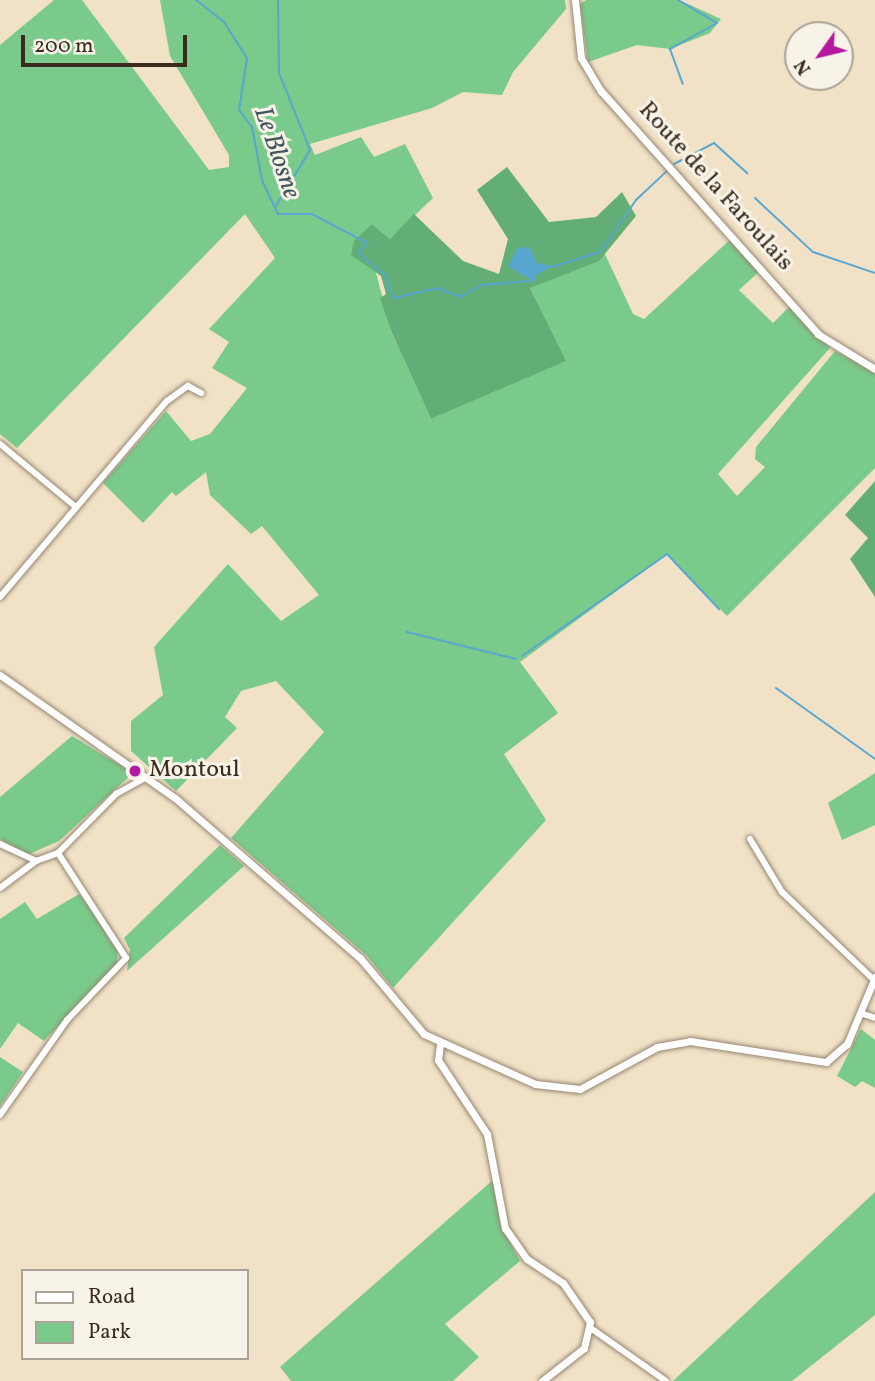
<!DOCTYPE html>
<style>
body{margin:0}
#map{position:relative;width:875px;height:1381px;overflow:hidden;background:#f1e2c7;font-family:Vollkorn,serif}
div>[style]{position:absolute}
.green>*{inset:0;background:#7aca8b}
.forest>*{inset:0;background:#63ae77}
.water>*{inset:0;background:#57a7d1}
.stream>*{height:2px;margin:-1px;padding:0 1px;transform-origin:1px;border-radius:1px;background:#57a7d1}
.roads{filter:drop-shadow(0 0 2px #968672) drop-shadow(0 0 2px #968672)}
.minor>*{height:6px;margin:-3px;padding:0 3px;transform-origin:3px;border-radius:3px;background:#fff}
.tertiary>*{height:7px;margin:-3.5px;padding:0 3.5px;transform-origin:3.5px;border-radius:3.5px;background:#fff}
.dots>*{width:19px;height:19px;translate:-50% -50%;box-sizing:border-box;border:4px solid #f7f3e8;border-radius:50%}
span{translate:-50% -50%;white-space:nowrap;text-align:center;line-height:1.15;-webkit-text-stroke:6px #f7f3e8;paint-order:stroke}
.street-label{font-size:24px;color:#3b2a1e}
.poi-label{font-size:24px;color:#3b2a1e}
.left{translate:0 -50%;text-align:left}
.water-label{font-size:26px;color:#45565d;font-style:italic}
.legend{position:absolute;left:21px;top:1269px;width:228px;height:91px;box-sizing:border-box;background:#f7f3e8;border:2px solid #aca397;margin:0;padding:9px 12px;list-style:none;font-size:21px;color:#3b2a1e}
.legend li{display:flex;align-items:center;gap:14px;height:35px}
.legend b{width:35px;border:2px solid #aca397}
.north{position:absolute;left:784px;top:21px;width:70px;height:70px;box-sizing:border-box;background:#f7f3e8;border:2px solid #aca397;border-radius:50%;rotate:236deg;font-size:19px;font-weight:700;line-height:28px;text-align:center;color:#3b2a1e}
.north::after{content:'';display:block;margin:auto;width:24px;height:32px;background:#b5179e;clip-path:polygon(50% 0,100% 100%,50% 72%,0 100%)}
.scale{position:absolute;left:21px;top:35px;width:166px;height:32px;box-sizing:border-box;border:4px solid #3b2a1e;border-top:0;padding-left:9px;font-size:21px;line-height:24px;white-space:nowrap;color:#3b2a1e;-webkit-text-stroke:5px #f7f3e8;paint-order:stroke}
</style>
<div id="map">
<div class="green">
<i style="clip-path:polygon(54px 0,82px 0,209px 170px,229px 167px,229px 155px,170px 56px,160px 0,565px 0,566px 9px,513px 72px,502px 95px,463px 92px,432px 108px,310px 144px,315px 155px,361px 137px,374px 157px,405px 144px,433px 198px,390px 239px,372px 224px,375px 269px,392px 333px,431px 419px,565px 361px,530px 288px,605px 254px,633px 314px,644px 319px,733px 237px,762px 269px,739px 290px,773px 323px,789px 307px,830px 348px,718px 474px,737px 496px,765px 467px,755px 459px,756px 447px,835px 351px,875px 373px,875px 468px,727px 616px,667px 554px,520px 662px,558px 713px,504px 754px,546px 820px,393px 988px,367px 956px,231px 838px,324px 732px,276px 681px,241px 691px,225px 717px,237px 728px,176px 791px,131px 751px,131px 721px,163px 695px,154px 647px,228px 564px,281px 621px,319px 595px,262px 526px,251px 534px,210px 495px,206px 472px,176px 496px,172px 492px,143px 523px,103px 483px,166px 411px,191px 441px,210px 434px,247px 388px,212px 368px,229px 342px,209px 329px,275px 258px,245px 214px,17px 448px,0 434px,0 45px)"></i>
<i style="clip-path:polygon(586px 0,679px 0,721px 19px,710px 33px,670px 49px,637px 45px,588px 62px,580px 4px)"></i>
<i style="clip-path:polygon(72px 736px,133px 773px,59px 841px,27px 855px,0 839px,0 797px)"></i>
<i style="clip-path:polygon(875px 773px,875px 825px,842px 840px,828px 803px)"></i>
<i style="clip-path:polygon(220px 845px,244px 866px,127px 971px,130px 950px,124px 938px)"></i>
<i style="clip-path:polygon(79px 894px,118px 946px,117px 963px,44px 1041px,18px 1023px,0 1049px,0 919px,25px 902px,37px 919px)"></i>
<i style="clip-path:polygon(861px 1029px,875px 1040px,875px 1088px,862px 1081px,855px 1087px,837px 1076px)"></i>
<i style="clip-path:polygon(0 1057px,23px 1072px,0 1106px)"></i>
<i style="clip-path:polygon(494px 1179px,500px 1224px,520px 1261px,445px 1324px,479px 1357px,453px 1381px,291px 1381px,280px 1367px)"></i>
<i style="clip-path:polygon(875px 1192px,875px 1315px,792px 1381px,673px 1381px)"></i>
</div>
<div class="forest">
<i style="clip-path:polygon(507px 167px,549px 222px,596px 217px,622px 192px,636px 216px,599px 261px,530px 288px,566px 361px,431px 419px,392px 333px,380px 298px,386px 294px,381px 276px,351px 255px,354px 241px,372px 224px,390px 239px,414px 214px,463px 261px,499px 274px,508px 239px,477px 190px)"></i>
<i style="clip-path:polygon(875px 481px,875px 597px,850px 559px,868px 538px,845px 515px)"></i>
</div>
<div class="water">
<i style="clip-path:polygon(529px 247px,537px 263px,553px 266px,536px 275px,536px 283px,508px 266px,518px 248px)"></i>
</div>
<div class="stream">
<i style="left:196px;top:0;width:36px;rotate:38deg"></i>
<i style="left:224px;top:22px;width:43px;rotate:57.4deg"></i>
<i style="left:247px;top:58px;width:53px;rotate:98.7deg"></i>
<i style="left:239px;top:110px;width:21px;rotate:53deg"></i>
<i style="left:252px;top:127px;width:54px;rotate:79.3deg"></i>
<i style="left:262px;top:180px;width:38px;rotate:65deg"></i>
<i style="left:278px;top:214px;width:34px"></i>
<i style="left:312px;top:214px;width:62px;rotate:27.8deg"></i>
<i style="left:367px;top:243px;width:13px;rotate:132deg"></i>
<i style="left:358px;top:253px;width:35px;rotate:39deg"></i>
<i style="left:385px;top:275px;width:25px;rotate:69deg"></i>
<i style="left:394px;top:298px;width:45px;rotate:-12.8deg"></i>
<i style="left:438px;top:288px;width:25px;rotate:21deg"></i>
<i style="left:461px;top:297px;width:23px;rotate:-31deg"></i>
<i style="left:481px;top:285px;width:49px;rotate:-4.7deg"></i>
<i style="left:678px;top:0;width:45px;rotate:30.5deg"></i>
<i style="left:717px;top:23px;width:54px;rotate:151deg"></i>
<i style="left:670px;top:49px;width:37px;rotate:70deg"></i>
<i style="left:674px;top:164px;width:45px;rotate:-27.7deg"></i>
<i style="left:714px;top:143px;width:45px;rotate:42.3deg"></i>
<i style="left:755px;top:198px;width:79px;rotate:43deg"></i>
<i style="left:813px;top:252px;width:65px;rotate:18.7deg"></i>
<i style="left:276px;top:206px;width:66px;rotate:-58.7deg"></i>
<i style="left:310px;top:150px;width:83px;rotate:-111.9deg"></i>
<i style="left:279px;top:73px;width:73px;rotate:-90.8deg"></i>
<i style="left:552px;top:267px;width:50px;rotate:-17.4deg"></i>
<i style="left:600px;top:252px;width:63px;rotate:-55.3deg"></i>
<i style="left:636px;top:200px;width:44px;rotate:-43.2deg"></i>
<i style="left:407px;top:632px;width:112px;rotate:13.9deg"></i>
<i style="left:522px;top:656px;width:177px;rotate:-35.1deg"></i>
<i style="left:667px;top:554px;width:76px;rotate:46.6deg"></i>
<i style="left:776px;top:688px;width:122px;rotate:35.6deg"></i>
</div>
<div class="roads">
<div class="minor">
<i style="left:0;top:444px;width:99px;rotate:39.7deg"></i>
<i style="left:0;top:597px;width:257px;rotate:-49.6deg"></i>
<i style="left:167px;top:401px;width:26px;rotate:-36deg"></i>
<i style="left:188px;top:386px;width:15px;rotate:28deg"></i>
<i style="left:750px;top:839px;width:62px;rotate:58.9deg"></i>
<i style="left:782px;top:892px;width:126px;rotate:43.7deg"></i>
<i style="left:0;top:844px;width:40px;rotate:25deg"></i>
<i style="left:36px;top:861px;width:23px;rotate:-20deg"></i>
<i style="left:58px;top:853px;width:83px;rotate:-45.5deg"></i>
<i style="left:116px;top:794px;width:35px;rotate:-29deg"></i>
<i style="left:0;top:888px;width:45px;rotate:-36.9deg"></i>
<i style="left:860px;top:1013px;width:16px;rotate:18deg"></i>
<i style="left:0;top:1115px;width:116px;rotate:-54.8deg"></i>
<i style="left:67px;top:1020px;width:86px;rotate:-46.4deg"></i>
<i style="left:126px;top:958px;width:125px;rotate:-122.9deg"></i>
<i style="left:592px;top:1329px;width:90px;rotate:35.1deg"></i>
</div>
<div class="tertiary">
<i style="left:575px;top:0;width:58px;rotate:84.1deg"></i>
<i style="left:581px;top:58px;width:39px;rotate:59deg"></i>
<i style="left:601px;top:91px;width:326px;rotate:48.2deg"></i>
<i style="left:818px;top:334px;width:67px;rotate:31.6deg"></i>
<i style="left:0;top:675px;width:214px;rotate:35.1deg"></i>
<i style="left:175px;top:798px;width:245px;rotate:40.9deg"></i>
<i style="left:360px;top:958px;width:99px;rotate:49.9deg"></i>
<i style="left:424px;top:1034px;width:122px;rotate:24.2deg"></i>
<i style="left:535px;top:1084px;width:45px;rotate:6.3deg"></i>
<i style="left:580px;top:1089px;width:88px;rotate:-28.6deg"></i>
<i style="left:657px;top:1047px;width:34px;rotate:-10deg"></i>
<i style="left:690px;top:1041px;width:138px;rotate:8.8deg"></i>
<i style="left:826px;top:1062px;width:28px;rotate:-41deg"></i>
<i style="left:847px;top:1044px;width:73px;rotate:-67.3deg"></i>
<i style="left:440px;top:1044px;width:16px;rotate:97deg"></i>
<i style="left:438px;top:1060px;width:89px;rotate:56.5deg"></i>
<i style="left:487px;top:1134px;width:96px;rotate:79.2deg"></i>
<i style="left:505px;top:1228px;width:38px;rotate:55deg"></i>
<i style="left:527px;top:1259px;width:43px;rotate:33.7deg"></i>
<i style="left:563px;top:1283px;width:47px;rotate:55.3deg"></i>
<i style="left:590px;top:1322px;width:27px;rotate:103deg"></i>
<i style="left:584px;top:1348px;width:53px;rotate:141.8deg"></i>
</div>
</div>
<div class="dots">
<i style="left:135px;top:771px;background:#b5179e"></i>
</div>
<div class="street-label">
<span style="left:715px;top:187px;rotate:48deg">Route de la Faroulais</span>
</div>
<div class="poi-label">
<span class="left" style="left:149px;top:771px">Montoul</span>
</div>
<div class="water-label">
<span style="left:276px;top:153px;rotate:71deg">Le Blosne</span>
</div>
<ul class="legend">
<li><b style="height:9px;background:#fff"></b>Road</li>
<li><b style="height:19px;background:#7aca8b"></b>Park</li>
</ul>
<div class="north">N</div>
<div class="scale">200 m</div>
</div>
